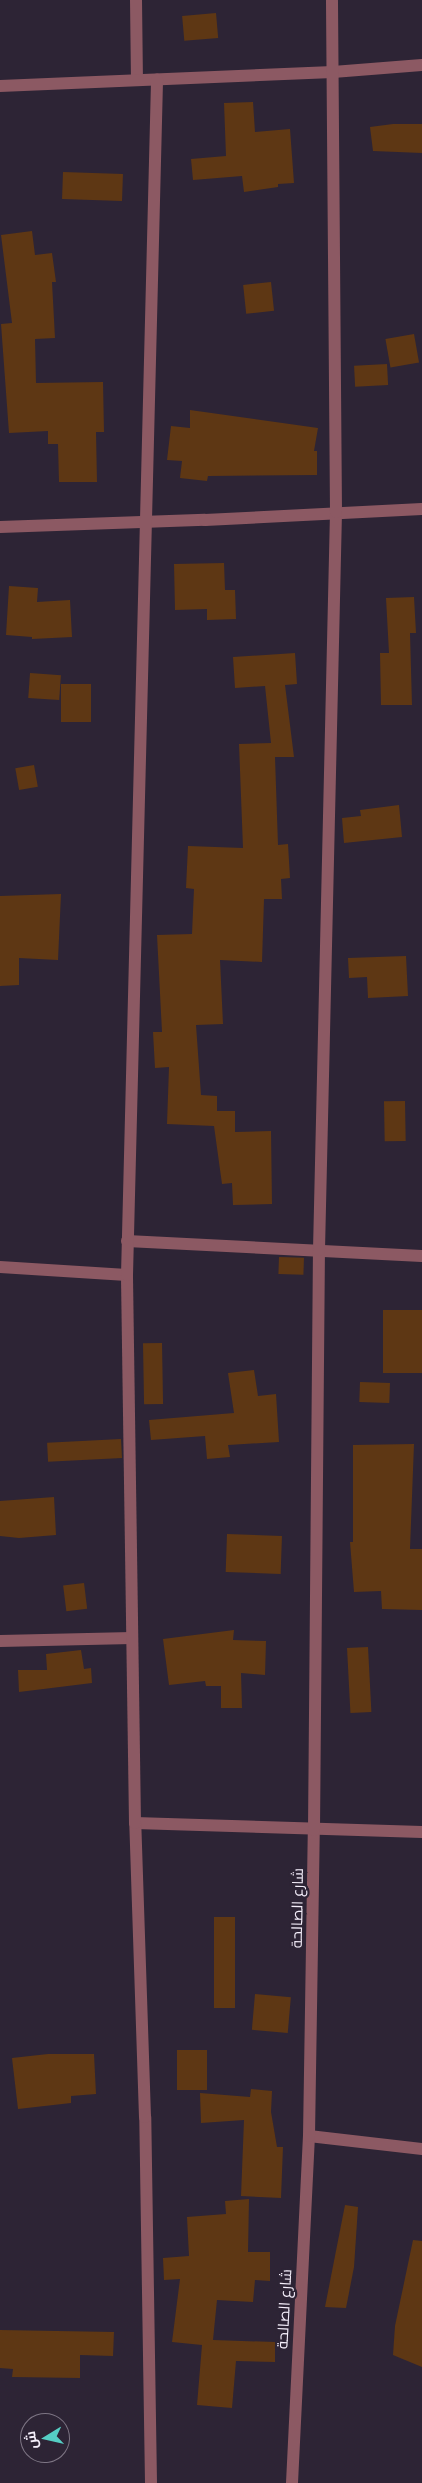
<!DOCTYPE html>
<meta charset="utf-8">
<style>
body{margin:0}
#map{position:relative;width:422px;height:2483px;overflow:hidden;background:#2d2435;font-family:"Space Grotesk",Cairo,sans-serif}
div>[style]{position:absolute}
.building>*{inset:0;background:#5e3714;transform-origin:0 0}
.minor>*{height:12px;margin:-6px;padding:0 6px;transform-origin:6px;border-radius:6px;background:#8c5963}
span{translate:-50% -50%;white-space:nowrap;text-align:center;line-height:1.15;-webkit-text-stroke:4.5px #2d2435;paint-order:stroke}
.street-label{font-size:15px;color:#f5effb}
.north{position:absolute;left:20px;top:2413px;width:50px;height:50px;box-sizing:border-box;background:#2d2435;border:1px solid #7d7584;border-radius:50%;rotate:261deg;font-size:14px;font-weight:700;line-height:20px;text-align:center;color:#f5effb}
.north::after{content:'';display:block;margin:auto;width:18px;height:22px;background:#55cec4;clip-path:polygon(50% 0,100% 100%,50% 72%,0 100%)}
</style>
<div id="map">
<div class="building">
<i style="left:216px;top:13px;width:25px;height:34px;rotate:85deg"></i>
<i style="clip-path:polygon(253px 102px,255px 132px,290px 129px,294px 183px,278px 184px,278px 187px,244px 192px,242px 176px,193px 180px,191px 159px,226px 156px,224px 103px)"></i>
<i style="clip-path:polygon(393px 124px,422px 124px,422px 153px,373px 151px,370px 127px)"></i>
<i style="left:63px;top:172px;width:60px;height:27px;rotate:2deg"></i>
<i style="clip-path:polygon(32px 231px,35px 255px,52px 253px,56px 282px,52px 282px,55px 338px,35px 339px,36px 383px,103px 382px,104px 432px,96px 432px,97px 482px,59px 482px,58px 444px,48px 444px,48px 431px,9px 433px,1px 324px,12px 323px,1px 235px)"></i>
<i style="left:271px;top:282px;width:29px;height:28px;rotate:84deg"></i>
<i style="left:414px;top:334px;width:29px;height:29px;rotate:80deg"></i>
<i style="left:387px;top:364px;width:21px;height:33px;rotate:87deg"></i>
<i style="clip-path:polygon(190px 410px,318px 428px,314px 451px,317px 451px,317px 475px,208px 476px,207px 481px,180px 478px,182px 461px,167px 460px,171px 426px,190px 428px)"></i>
<i style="clip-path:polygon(224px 563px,225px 590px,235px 590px,236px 619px,207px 620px,207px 609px,175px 610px,174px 564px)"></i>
<i style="clip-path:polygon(9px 586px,38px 588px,37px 602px,70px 600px,72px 637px,32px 639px,32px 637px,6px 635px)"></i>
<i style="clip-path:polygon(414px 597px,416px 633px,410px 633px,412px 705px,381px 705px,380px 653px,389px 653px,386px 598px)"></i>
<i style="clip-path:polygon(295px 653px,297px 684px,285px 685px,294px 757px,275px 757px,278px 845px,288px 844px,290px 878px,281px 879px,282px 899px,264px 899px,262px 962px,220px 960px,223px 1024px,196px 1025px,201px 1095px,217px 1096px,217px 1111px,235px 1111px,235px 1132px,271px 1131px,272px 1204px,233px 1205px,232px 1183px,222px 1184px,214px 1126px,167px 1124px,169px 1067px,155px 1068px,153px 1032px,162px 1032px,157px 935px,192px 934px,194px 889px,186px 888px,188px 846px,243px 848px,239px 744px,271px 743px,265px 686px,235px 688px,233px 657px)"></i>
<i style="left:30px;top:673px;width:31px;height:25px;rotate:4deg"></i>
<i style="left:61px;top:684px;width:30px;height:38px"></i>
<i style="left:34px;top:765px;width:22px;height:19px;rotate:80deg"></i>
<i style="clip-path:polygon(399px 805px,402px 837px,344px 843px,342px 818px,361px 816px,360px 810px)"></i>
<i style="clip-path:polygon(61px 894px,58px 960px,19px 958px,19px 985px,0 986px,0 896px)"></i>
<i style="clip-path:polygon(406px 956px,408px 996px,368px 998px,367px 977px,349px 978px,348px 958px)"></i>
<i style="left:405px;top:1101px;width:40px;height:21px;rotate:89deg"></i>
<i style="left:279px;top:1257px;width:25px;height:17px;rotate:2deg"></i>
<i style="left:422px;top:1310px;width:63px;height:39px;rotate:90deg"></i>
<i style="left:162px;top:1343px;width:61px;height:19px;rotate:89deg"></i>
<i style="clip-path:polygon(254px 1370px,258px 1396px,276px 1394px,279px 1442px,228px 1445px,230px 1457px,207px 1459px,205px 1436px,151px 1440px,149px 1420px,234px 1413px,228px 1373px)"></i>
<i style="left:360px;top:1382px;width:30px;height:20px;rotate:2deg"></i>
<i style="left:121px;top:1439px;width:19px;height:74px;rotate:87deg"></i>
<i style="clip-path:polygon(414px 1444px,410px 1549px,422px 1549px,422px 1610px,382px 1609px,381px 1591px,354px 1592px,350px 1542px,353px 1542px,353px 1445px)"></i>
<i style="clip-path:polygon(54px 1497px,56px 1535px,19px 1538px,0 1536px,0 1501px)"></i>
<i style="left:227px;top:1534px;width:55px;height:38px;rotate:2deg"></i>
<i style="left:84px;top:1583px;width:26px;height:21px;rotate:83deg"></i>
<i style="clip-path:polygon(234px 1630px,233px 1640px,266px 1641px,265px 1675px,241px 1673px,242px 1708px,221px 1708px,221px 1686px,206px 1686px,205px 1681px,169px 1685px,163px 1639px)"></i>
<i style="left:368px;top:1647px;width:65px;height:21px;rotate:87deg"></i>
<i style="clip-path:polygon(81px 1650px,84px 1669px,91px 1668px,92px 1683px,19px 1692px,18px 1670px,47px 1670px,46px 1654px)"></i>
<i style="left:214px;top:1917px;width:21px;height:91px"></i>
<i style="left:255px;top:1994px;width:36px;height:36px;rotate:5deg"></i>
<i style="left:177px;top:2050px;width:30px;height:40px"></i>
<i style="clip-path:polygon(48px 2054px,94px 2054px,96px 2094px,71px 2096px,71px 2103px,18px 2109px,12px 2058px)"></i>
<i style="clip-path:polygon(251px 2089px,272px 2091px,271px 2112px,277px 2147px,283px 2147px,281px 2198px,241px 2196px,244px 2120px,201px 2123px,200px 2093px,250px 2097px)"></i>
<i style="clip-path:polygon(249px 2199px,248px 2252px,270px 2252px,270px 2281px,255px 2280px,253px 2302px,217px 2300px,213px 2340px,275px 2342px,275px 2362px,236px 2361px,232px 2408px,197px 2405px,202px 2345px,172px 2342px,180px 2279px,164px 2280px,163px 2258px,189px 2256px,187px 2217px,226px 2214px,225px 2201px)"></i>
<i style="clip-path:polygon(345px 2205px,358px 2207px,354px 2267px,346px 2308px,325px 2307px)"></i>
<i style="clip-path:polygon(413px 2240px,422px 2241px,422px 2367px,393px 2355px,395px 2326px)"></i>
<i style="clip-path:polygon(0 2330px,114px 2332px,113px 2356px,80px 2355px,80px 2378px,12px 2377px,13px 2369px,0 2368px)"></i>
</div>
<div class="minor">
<i style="left:136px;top:0;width:79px;rotate:89.3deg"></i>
<i style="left:0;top:86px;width:333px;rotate:-2.4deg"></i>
<i style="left:333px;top:72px;width:89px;rotate:-4.5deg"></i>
<i style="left:0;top:527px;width:205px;rotate:-2deg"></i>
<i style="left:205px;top:520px;width:217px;rotate:-2.9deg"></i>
<i style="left:127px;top:1241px;width:295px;rotate:2.9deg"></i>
<i style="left:0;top:1267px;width:127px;rotate:3.6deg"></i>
<i style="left:0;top:1641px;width:132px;rotate:-1.3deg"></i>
<i style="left:135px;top:1823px;width:287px;rotate:1.8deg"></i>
<i style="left:309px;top:2136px;width:114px;rotate:6.6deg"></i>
<i style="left:151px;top:2483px;width:366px;rotate:-90.9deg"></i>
<i style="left:145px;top:2117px;width:294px;rotate:-91.9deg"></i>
<i style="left:135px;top:1823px;width:548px;rotate:-90.84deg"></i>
<i style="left:127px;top:1275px;width:1196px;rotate:-88.56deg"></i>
<i style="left:292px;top:2483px;width:347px;rotate:-87.2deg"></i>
<i style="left:309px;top:2136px;width:306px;rotate:-89.1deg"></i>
<i style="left:314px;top:1830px;width:580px;rotate:-89.51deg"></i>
<i style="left:319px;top:1250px;width:738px;rotate:-88.68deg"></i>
<i style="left:336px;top:512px;width:512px;rotate:-90.45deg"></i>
</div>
<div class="street-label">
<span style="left:297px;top:1908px;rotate:-89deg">شارع الصالحة</span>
<span style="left:284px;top:2309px;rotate:-87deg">شارع الصالحة</span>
</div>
<div class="north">ش</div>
</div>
